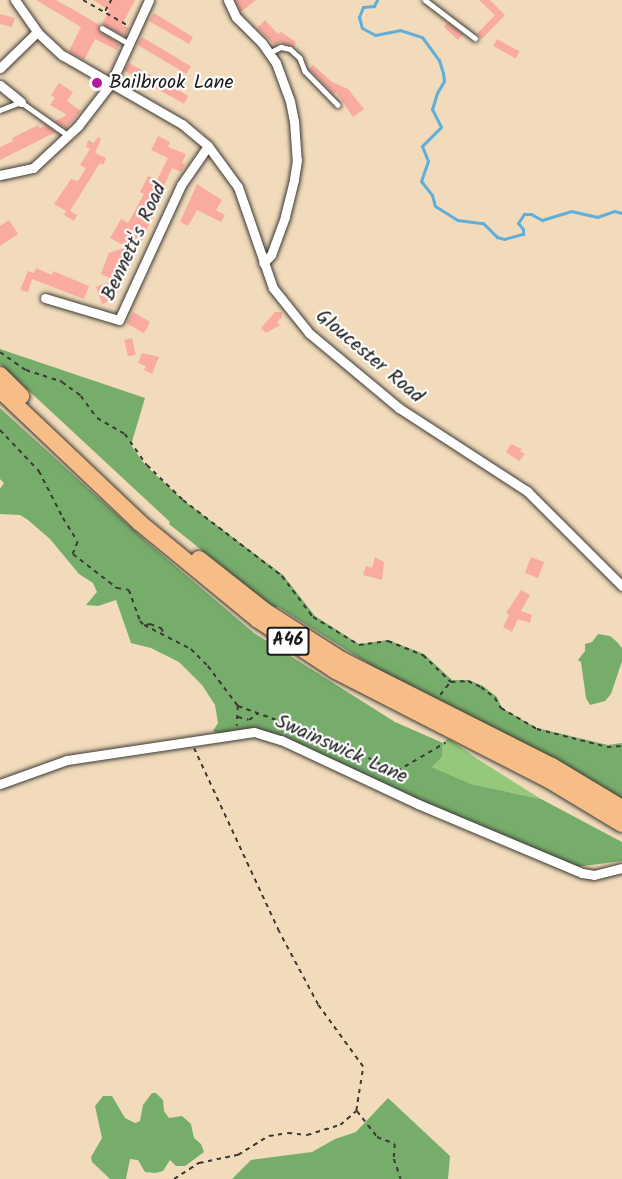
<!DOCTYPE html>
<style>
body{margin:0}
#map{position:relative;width:622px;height:1179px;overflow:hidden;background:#f1dbbb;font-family:Kalam,sans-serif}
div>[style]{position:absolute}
.green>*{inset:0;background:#94c97b}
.forest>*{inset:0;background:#77ad6b}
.stream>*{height:3px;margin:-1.5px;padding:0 1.5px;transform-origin:1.5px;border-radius:1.5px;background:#60aeda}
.building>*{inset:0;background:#faab9f;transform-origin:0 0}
.path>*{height:1.5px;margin-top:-0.75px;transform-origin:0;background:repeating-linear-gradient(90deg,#3c3934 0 4.5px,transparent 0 9px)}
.roads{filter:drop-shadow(0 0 2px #3c3934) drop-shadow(0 0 2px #3c3934)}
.lane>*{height:4.5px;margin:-2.25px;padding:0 2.25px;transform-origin:2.25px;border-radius:2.25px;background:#fff}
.street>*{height:9px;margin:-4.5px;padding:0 4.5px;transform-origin:4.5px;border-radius:4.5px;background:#fff}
.highway>*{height:16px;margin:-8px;padding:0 8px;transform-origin:8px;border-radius:8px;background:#f6be86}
.dots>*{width:16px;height:16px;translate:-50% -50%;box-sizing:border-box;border:3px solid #fff;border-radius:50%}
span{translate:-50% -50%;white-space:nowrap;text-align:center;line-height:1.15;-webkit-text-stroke:4.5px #fff;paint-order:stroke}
.shield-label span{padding:2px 4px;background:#fff;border:2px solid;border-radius:4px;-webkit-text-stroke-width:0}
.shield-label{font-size:18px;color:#1c1c1c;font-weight:700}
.poi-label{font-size:20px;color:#1c1c1c}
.left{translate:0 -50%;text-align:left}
.street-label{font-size:20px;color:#1c1c1c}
</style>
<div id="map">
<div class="green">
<i style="clip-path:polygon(448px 738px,476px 758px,541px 799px,471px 784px,432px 767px,442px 757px,443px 743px)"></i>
</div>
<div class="forest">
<i style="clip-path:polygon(0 349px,145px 398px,131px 445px,146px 466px,183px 500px,283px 575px,315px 616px,359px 644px,388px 640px,424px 654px,452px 680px,469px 680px,483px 686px,497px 697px,502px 708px,537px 728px,608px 745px,622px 743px,622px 802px,377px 669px,278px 607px,274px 608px,169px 524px,170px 522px,0 364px)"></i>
<i style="clip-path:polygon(0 408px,147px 542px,254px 633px,395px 722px,443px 743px,442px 757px,432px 767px,471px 784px,541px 799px,622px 842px,622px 861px,576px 867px,476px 827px,283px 736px,219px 735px,213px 731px,218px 723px,215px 705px,202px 685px,179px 662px,151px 648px,131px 643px,116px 600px,98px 606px,86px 605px,97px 592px,93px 583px,79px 574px,50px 539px,28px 520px,20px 515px,0 514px,0 489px,4px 483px,0 479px)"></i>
<i style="clip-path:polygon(598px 634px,610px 636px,616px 641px,622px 648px,622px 661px,611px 694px,605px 701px,590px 705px,586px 698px,581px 662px,578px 660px,585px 651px,585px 644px,592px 642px)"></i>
<i style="clip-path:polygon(152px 1093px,156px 1093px,163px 1100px,164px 1111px,169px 1118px,182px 1116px,191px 1124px,194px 1138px,201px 1144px,204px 1152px,185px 1166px,176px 1166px,170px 1160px,163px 1171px,155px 1173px,145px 1172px,138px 1160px,130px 1159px,126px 1179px,110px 1179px,92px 1162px,91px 1157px,102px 1138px,95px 1106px,103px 1096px,112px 1096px,125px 1118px,135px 1123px,140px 1121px,143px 1105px)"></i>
<i style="clip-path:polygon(388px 1098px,450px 1156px,448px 1179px,232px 1179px,251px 1160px,312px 1152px,335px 1139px,356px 1132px)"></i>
</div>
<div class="stream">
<i style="left:377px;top:0;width:7px;rotate:117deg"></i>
<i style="left:374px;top:6px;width:11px;rotate:175deg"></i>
<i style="left:363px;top:7px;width:11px;rotate:112deg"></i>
<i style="left:359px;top:17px;width:11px;rotate:75deg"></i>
<i style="left:362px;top:28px;width:15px;rotate:28deg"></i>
<i style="left:375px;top:35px;width:25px;rotate:-11deg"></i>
<i style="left:400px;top:30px;width:23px;rotate:18deg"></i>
<i style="left:422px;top:37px;width:29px;rotate:54deg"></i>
<i style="left:439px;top:60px;width:14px;rotate:73deg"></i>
<i style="left:443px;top:73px;width:8px;rotate:83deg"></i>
<i style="left:444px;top:81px;width:14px;rotate:120deg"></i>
<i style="left:437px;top:93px;width:17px;rotate:107deg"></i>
<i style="left:432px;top:109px;width:20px;rotate:63deg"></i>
<i style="left:441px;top:127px;width:27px;rotate:135deg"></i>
<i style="left:422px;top:146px;width:16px;rotate:68deg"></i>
<i style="left:428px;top:161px;width:21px;rotate:109deg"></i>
<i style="left:421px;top:181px;width:18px;rotate:52deg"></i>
<i style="left:432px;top:195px;width:11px;rotate:75deg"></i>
<i style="left:435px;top:206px;width:26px;rotate:32deg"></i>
<i style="left:457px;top:220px;width:26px;rotate:7deg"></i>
<i style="left:483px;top:223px;width:20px;rotate:45deg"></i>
<i style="left:497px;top:237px;width:7px;rotate:16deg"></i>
<i style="left:504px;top:239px;width:20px;rotate:-15deg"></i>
<i style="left:523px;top:234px;width:5px;rotate:-90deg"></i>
<i style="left:523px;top:229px;width:8px;rotate:-130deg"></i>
<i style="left:518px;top:223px;width:11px;rotate:-56deg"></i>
<i style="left:524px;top:214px;width:7px"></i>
<i style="left:531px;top:214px;width:13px;rotate:29deg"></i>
<i style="left:542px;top:220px;width:30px;rotate:-17deg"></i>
<i style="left:571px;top:211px;width:27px;rotate:13deg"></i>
<i style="left:597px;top:217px;width:18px;rotate:-19deg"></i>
<i style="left:614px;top:211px;width:8px;rotate:14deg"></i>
</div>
<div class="building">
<i style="clip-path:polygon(36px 0,56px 0,81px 14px,99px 25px,100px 32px,120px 44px,117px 50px,95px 39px,84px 60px,69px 51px,81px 27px)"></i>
<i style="clip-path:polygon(93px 0,135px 0,122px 25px,129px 28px,125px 36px,102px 24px,109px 10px)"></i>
<i style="clip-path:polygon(235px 0,256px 0,241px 12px)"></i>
<i style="clip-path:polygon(479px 0,490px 0,505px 15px,482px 39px,477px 34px,495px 15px)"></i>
<i style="clip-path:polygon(154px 13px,193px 37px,189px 44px,149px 21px)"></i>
<i style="clip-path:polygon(0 14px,15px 18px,12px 27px,0 24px)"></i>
<i style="clip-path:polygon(265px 20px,278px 34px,281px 32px,296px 42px,294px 47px,280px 42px,275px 45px,257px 28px)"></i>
<i style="clip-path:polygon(447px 23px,463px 34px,458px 40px,444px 27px)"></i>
<i style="left:142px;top:37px;width:57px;height:9px;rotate:31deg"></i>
<i style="left:497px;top:39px;width:26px;height:8px;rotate:29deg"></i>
<i style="left:129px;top:63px;width:68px;height:9px;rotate:29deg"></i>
<i style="clip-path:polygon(313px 65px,332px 82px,348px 89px,364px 109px,353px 117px,336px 92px,334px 94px,309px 69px)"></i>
<i style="clip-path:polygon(59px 83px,73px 92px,67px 101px,81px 111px,66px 128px,55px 121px,67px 115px,50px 105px,55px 98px,51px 95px)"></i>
<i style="clip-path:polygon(38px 125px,40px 128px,46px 125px,56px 132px,0 160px,0 147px,13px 141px,12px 138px)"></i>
<i style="clip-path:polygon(158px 136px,170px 142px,168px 147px,186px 154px,182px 163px,185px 164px,181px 172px,172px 168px,164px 186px,167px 187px,113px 300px,102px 304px,96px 287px,114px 280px,101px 274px,107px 258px,109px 253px,127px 247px,110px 238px,121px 219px,128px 223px,144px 194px,140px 192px,148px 176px,157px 180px,168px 158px,151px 150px)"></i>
<i style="clip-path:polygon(98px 137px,101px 139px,95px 153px,106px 158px,103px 165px,100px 163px,70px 211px,77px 215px,74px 221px,64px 215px,66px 211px,54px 204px,71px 179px,78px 181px,86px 168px,80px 165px,90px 149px,86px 147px,88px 140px,94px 143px)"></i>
<i style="clip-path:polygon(197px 184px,222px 200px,216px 210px,225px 215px,221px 222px,197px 210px,188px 226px,180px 222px)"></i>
<i style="clip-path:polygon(9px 220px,18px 234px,0 246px,0 226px)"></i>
<i style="clip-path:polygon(36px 268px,52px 275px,53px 271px,89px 286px,84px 299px,32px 279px,28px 292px,20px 290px,28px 271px,34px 273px)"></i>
<i style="left:133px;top:312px;width:20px;height:13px;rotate:30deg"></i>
<i style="clip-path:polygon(275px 312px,282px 312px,282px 317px,277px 322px,280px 325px,266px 333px,261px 328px)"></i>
<i style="left:132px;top:338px;width:17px;height:8px;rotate:77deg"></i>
<i style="clip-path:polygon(142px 353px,159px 357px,152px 374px,144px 370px,146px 366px,138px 363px)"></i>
<i style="clip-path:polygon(511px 444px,522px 449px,520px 451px,525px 454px,519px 461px,506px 452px)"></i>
<i style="clip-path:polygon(375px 557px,384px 562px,382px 580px,363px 575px,366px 566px,372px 568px)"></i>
<i style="left:531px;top:557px;width:14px;height:17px;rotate:21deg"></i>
<i style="clip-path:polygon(521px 590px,530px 595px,521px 611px,532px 615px,530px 623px,518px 619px,512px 632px,503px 627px,509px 615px,506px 613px)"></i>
</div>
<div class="path">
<i style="left:83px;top:0;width:51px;rotate:29.6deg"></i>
<i style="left:105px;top:11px;width:13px;rotate:-61deg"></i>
<i style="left:0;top:352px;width:32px;rotate:35deg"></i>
<i style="left:26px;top:370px;width:38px;rotate:18deg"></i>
<i style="left:62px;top:382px;width:24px;rotate:36deg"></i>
<i style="left:81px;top:396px;width:27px;rotate:54deg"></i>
<i style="left:97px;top:418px;width:32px;rotate:30deg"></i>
<i style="left:125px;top:434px;width:38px;rotate:55deg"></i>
<i style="left:147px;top:465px;width:50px;rotate:44.2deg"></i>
<i style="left:183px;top:500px;width:125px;rotate:37.5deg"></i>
<i style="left:282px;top:576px;width:51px;rotate:52.9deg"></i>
<i style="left:313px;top:617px;width:54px;rotate:31.3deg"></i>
<i style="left:359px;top:645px;width:29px;rotate:-8deg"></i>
<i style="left:388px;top:641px;width:38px;rotate:22deg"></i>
<i style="left:423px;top:655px;width:39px;rotate:44deg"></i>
<i style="left:451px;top:682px;width:17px;rotate:-3deg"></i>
<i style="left:468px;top:681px;width:14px;rotate:25deg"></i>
<i style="left:481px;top:687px;width:18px;rotate:38deg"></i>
<i style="left:495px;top:698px;width:12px;rotate:59deg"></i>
<i style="left:501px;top:708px;width:42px;rotate:30.3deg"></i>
<i style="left:537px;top:729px;width:72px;rotate:14.4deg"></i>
<i style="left:607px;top:747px;width:15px;rotate:-4deg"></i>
<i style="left:0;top:430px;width:57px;rotate:46.4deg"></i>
<i style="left:39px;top:471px;width:53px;rotate:62.9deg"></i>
<i style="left:63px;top:518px;width:28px;rotate:58deg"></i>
<i style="left:78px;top:542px;width:13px;rotate:113deg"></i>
<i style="left:73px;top:554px;width:56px;rotate:37.7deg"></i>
<i style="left:117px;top:588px;width:12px;rotate:9deg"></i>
<i style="left:129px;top:590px;width:33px;rotate:70deg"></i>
<i style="left:140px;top:621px;width:6px;rotate:45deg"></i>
<i style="left:144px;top:625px;width:53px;rotate:27.1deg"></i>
<i style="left:191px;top:649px;width:24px;rotate:45deg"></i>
<i style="left:208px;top:666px;width:50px;rotate:53.1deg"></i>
<i style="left:238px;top:706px;width:20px;rotate:93deg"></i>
<i style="left:146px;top:625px;width:4px;rotate:-14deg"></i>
<i style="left:150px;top:624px;width:12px;rotate:20deg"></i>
<i style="left:161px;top:628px;width:6px;rotate:59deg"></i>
<i style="left:440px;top:695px;width:16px;rotate:-52deg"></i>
<i style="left:238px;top:706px;width:114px;rotate:20deg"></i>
<i style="left:345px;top:745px;width:50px;rotate:28.6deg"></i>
<i style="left:389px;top:769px;width:8px;rotate:14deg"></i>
<i style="left:397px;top:771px;width:56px;rotate:-30.3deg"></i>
<i style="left:238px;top:717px;width:11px;rotate:15deg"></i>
<i style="left:249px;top:720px;width:11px;rotate:-38deg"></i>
<i style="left:357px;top:1111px;width:33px;rotate:52deg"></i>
<i style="left:377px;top:1137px;width:19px;rotate:21deg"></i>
<i style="left:395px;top:1144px;width:15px;rotate:94deg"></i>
<i style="left:394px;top:1159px;width:21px;rotate:71deg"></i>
<i style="left:174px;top:1179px;width:30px;rotate:-33deg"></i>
<i style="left:199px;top:1163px;width:40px;rotate:-12deg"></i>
<i style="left:238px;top:1155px;width:36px;rotate:-32deg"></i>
<i style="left:269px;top:1136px;width:19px;rotate:-9deg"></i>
<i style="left:288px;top:1133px;width:19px;rotate:6deg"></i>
<i style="left:307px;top:1135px;width:34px;rotate:-17deg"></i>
<i style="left:340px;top:1125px;width:21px;rotate:-41deg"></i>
<i style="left:356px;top:1111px;width:45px;rotate:-81deg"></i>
<i style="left:363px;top:1067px;width:77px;rotate:-126deg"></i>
<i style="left:318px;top:1005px;width:83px;rotate:-118.1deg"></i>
<i style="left:279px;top:932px;width:202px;rotate:-114.9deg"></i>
</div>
<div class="roads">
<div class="lane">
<i style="left:425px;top:0;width:63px;rotate:37.2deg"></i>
<i style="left:102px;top:28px;width:32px;rotate:30deg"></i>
<i style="left:269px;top:53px;width:13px;rotate:-27deg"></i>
<i style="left:281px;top:47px;width:9px;rotate:13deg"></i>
<i style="left:290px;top:49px;width:13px;rotate:42deg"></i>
<i style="left:300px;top:58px;width:14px;rotate:69deg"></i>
<i style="left:305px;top:71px;width:47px;rotate:45.9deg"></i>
<i style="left:0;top:110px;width:22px;rotate:-21deg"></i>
<i style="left:21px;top:102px;width:59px;rotate:35.3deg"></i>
</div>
<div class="street">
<i style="left:15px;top:0;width:39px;rotate:55deg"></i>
<i style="left:37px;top:32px;width:34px;rotate:43deg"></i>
<i style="left:62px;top:55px;width:138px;rotate:29.9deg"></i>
<i style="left:182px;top:124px;width:34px;rotate:40deg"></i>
<i style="left:208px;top:146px;width:51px;rotate:53.8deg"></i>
<i style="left:238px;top:187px;width:107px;rotate:70.9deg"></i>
<i style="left:273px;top:288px;width:58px;rotate:51.3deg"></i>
<i style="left:309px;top:333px;width:117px;rotate:39.8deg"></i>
<i style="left:399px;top:408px;width:153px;rotate:33deg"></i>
<i style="left:527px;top:491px;width:134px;rotate:45deg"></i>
<i style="left:228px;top:0;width:19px;rotate:65deg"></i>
<i style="left:236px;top:17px;width:37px;rotate:45deg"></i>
<i style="left:262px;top:43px;width:24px;rotate:55deg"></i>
<i style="left:276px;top:63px;width:40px;rotate:69.8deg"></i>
<i style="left:290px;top:101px;width:20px;rotate:79deg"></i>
<i style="left:294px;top:121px;width:39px;rotate:86deg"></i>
<i style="left:297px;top:160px;width:20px;rotate:99deg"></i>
<i style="left:294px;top:180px;width:38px;rotate:104deg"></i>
<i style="left:285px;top:217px;width:40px;rotate:110.2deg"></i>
<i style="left:271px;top:255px;width:11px;rotate:135deg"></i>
<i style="left:0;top:68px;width:52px;rotate:-44.2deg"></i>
<i style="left:0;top:85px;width:27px;rotate:39deg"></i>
<i style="left:0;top:175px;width:34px;rotate:-12deg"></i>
<i style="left:33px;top:168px;width:62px;rotate:-43deg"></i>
<i style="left:78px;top:126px;width:54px;rotate:-52.5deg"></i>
<i style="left:111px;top:83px;width:91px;rotate:-65.4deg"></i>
<i style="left:45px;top:298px;width:77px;rotate:16.6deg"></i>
<i style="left:119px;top:320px;width:149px;rotate:-65.3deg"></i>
<i style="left:181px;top:185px;width:47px;rotate:-55.3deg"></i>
<i style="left:0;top:784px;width:71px;rotate:-19.7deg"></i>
<i style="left:67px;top:760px;width:189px;rotate:-8.5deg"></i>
<i style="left:254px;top:732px;width:28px;rotate:17deg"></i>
<i style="left:281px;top:740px;width:151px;rotate:25deg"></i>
<i style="left:418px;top:804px;width:178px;rotate:22.8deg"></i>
<i style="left:582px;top:873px;width:12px;rotate:9deg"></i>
<i style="left:594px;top:875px;width:29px;rotate:-14deg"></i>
</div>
<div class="highway">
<i style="left:0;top:375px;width:30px;rotate:45deg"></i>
<i style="left:0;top:390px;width:193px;rotate:43.5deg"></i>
<i style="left:140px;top:523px;width:151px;rotate:39.4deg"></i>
<i style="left:257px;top:619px;width:95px;rotate:33.4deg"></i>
<i style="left:336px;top:671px;width:239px;rotate:27.1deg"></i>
<i style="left:549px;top:780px;width:85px;rotate:31.1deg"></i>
<i style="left:199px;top:559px;width:84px;rotate:38.2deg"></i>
<i style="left:265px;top:611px;width:91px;rotate:32.5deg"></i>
<i style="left:342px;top:660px;width:235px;rotate:26.8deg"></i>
<i style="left:552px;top:766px;width:82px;rotate:31deg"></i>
</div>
</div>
<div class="dots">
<i style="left:97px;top:83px;background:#b5179e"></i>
</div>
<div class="shield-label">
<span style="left:288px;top:641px">A46</span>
</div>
<div class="poi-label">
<span class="left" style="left:109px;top:83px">Bailbrook Lane</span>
</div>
<div class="street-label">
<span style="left:135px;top:242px;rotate:-65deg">Bennett's Road</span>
<span style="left:369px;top:357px;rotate:40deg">Gloucester Road</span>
<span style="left:341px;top:750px;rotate:24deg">Swainswick Lane</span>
</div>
</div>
